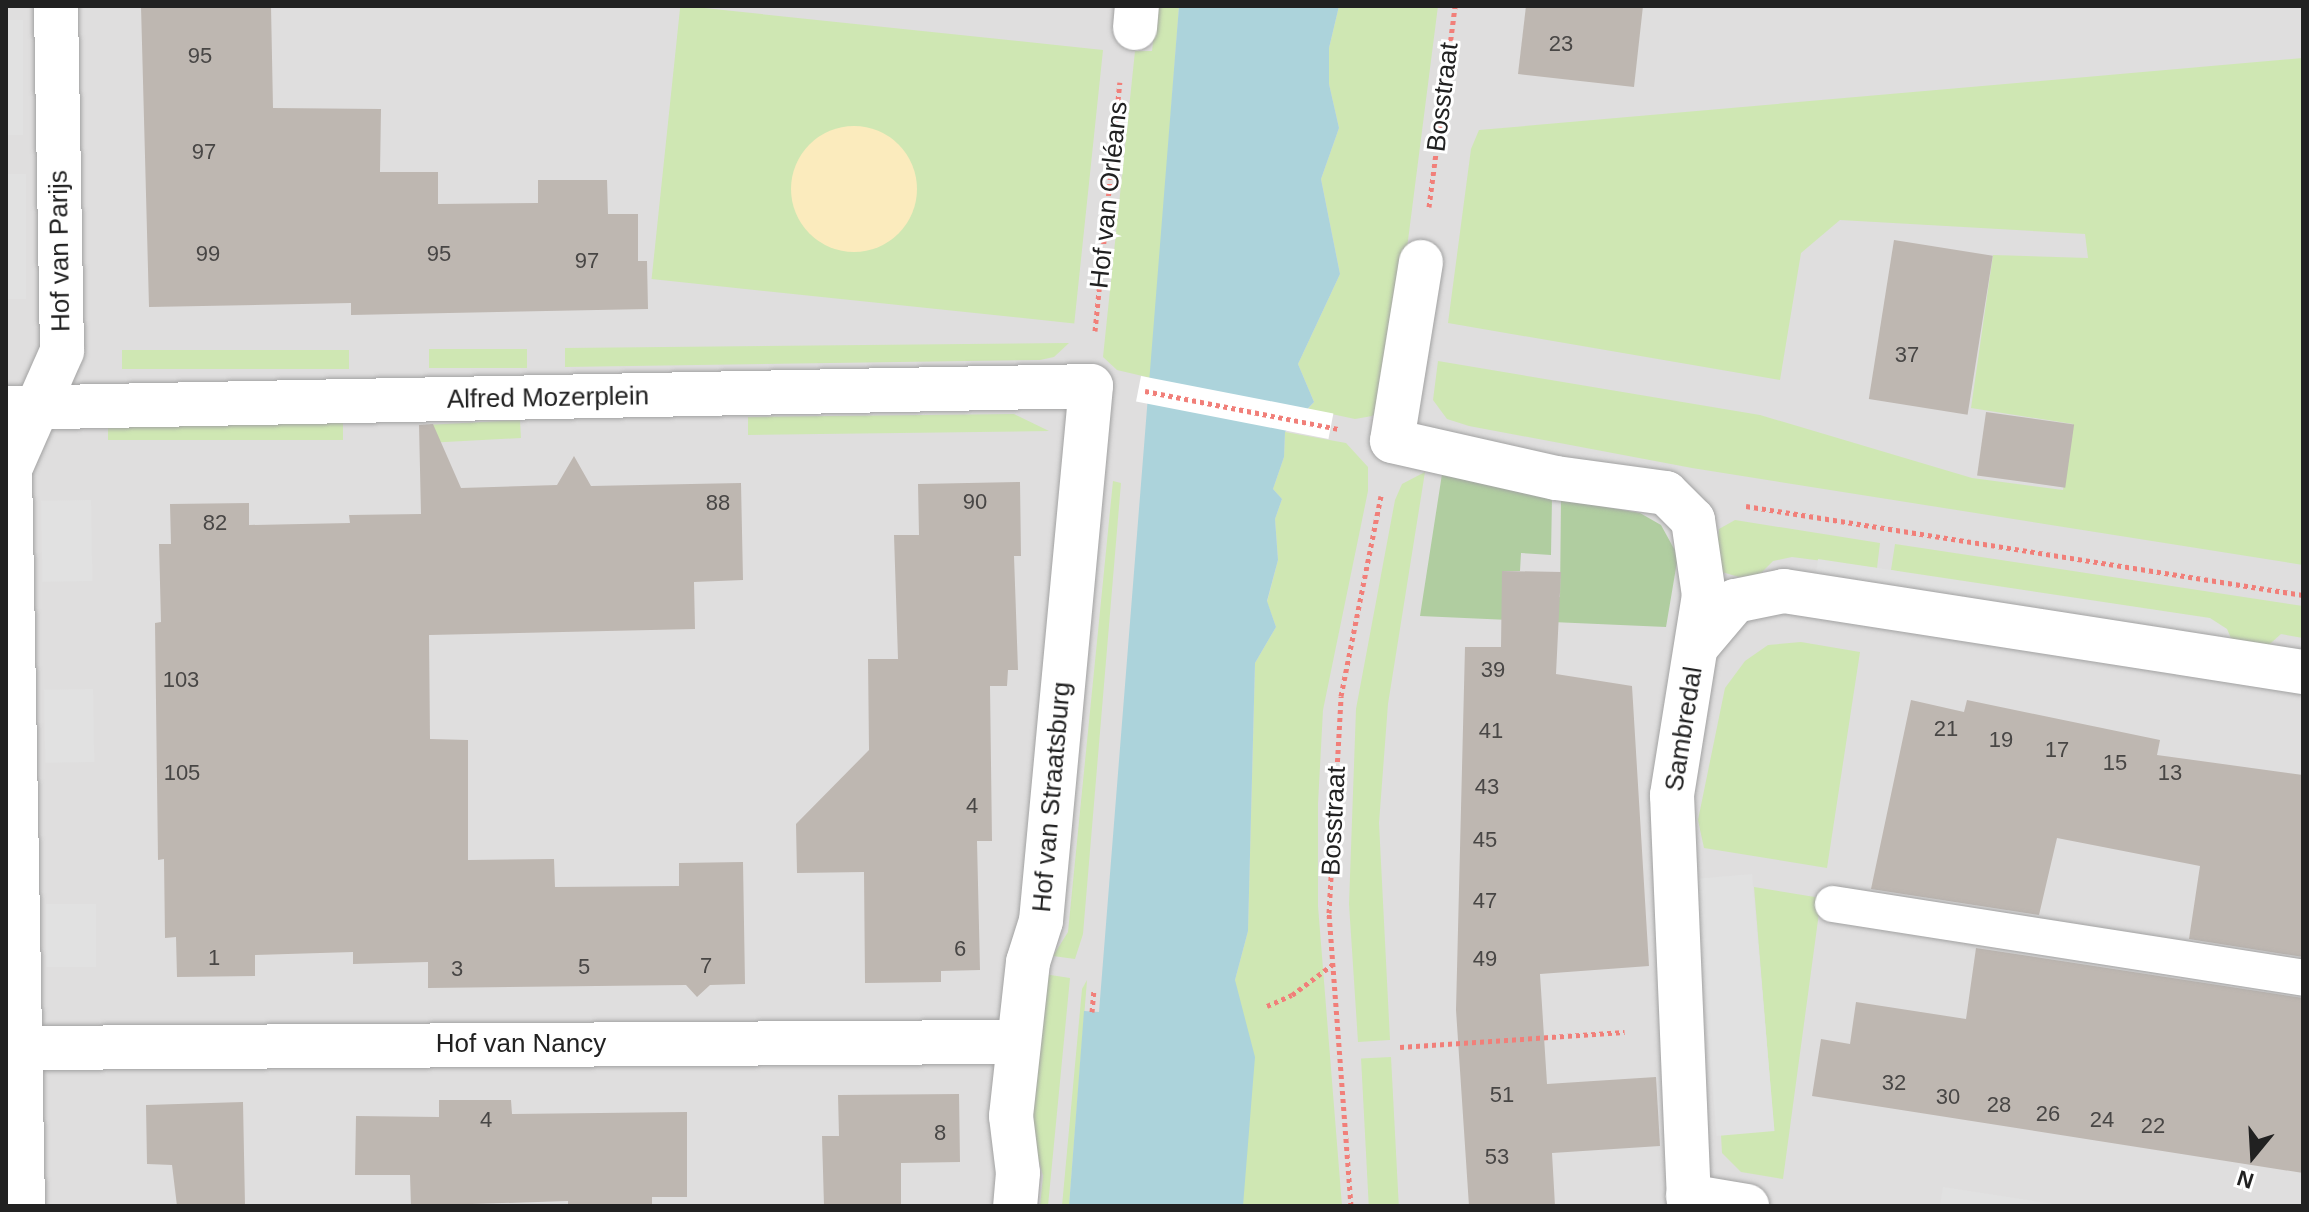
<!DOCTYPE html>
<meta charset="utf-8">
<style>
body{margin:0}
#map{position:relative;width:2309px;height:1212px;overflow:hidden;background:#f1eee9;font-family:Helvetica,sans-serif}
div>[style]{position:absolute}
.residential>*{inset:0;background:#dfdede;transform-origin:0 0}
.grass>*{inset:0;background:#cfe7b3;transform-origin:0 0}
.forest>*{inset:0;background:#b0cda0}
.sand>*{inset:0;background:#fbebbd}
.round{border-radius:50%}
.parking>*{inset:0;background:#e1e1e1;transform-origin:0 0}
.water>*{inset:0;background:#acd3db}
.pier>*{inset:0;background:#fff;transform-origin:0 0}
.building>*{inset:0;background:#beb7b1;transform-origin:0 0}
.path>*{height:5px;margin-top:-2.5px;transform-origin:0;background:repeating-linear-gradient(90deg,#f17f79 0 4px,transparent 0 8px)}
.roads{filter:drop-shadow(0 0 2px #a2a2a2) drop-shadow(0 0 2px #a2a2a2)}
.service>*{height:36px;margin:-18px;padding:0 18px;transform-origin:18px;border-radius:18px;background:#fff}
.minor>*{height:44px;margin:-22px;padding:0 22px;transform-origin:22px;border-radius:22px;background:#fff}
span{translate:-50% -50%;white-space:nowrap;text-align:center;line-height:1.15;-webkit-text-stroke:6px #fff;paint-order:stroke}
.number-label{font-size:22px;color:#484645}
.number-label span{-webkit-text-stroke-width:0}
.street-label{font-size:26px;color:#212121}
.frame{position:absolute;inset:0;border:8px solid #212121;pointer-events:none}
.north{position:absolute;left:2213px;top:1116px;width:80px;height:80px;-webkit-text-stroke:6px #fff;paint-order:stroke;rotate:198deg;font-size:22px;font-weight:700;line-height:32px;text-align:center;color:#212121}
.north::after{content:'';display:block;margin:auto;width:28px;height:36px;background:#212121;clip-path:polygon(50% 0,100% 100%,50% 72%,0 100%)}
</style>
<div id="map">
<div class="residential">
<i style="left:6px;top:6px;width:2297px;height:1200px"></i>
</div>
<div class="grass">
<i style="clip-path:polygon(1157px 6px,1179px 6px,1151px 378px,1117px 370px,1103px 357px,1135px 51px,1152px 51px)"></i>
<i style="clip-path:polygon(1339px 6px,1438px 6px,1390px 381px,1384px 403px,1372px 416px,1355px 419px,1308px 409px,1314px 402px,1298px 364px,1340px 274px,1321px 179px,1339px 128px,1329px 84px,1329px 48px)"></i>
<i style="left:1103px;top:50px;width:275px;height:425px;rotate:96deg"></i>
<i style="clip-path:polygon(2303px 58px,2303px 565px,1692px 468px,1469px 426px,1447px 419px,1433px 400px,1438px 361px,1760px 415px,1972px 478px,2063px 490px,2073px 424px,1971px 408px,1993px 255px,2088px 258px,2085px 234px,1840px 220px,1801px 253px,1780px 380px,1448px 323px,1471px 149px,1479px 130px)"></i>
<i style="clip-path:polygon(1069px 343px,1054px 357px,1040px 360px,565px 367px,565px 348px)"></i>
<i style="left:429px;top:349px;width:98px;height:19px"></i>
<i style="left:349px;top:350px;width:19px;height:227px;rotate:90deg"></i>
<i style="clip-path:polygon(1014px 414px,1049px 431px,748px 435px,748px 417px)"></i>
<i style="left:520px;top:420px;width:18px;height:99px;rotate:87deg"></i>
<i style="left:343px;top:423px;width:17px;height:235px;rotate:90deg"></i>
<i style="clip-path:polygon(1285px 432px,1346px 443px,1368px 467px,1368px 491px,1323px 710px,1318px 804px,1318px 906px,1342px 1206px,1243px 1206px,1235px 980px,1248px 931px,1255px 663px,1276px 627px,1267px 602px,1278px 560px,1275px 519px,1282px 499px,1273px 489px,1284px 457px)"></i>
<i style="clip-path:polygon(1425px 472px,1388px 704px,1379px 823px,1390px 1040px,1358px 1042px,1349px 904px,1356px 709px,1395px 500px,1402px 484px)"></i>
<i style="clip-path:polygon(1113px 481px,1121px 483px,1083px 934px,1075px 959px,1053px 956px,1068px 932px)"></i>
<i style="clip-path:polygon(1735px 520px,1880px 543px,1877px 568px,1792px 557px,1773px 561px,1759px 575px,1739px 577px,1722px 572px,1716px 560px,1719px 529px)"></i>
<i style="clip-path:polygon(1895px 544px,2303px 606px,2303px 638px,2281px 634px,2263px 650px,1891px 570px)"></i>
<i style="clip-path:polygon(1801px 642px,1860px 652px,1827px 868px,1704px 848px,1698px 820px,1725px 688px,1745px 661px,1768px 645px)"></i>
<i style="clip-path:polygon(1754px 887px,1821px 898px,1783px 1179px,1741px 1172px,1722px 1153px,1721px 1135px,1774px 1130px)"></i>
<i style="clip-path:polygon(1044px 974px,1070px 978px,1048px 1206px,1040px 1206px,1043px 1176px,1029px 1124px)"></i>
<i style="clip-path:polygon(1087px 980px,1069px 1206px,1062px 1206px,1082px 989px)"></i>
<i style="left:1391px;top:1057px;width:149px;height:30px;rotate:87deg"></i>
</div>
<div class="forest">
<i style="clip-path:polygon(1442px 474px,1552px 498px,1551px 555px,1521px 553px,1520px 571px,1502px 571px,1502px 596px,1560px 597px,1561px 499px,1640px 513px,1661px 525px,1678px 556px,1666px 627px,1420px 616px)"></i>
</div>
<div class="sand">
<i class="round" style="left:791px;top:126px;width:126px;height:126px"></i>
</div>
<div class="parking">
<i style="left:6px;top:20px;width:17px;height:115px"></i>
<i style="left:6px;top:174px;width:20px;height:125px"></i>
<i style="left:91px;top:500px;width:81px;height:50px;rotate:89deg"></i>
<i style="clip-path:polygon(1818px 559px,2210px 618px,2227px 629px,2234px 645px,1815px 582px)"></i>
<i style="left:93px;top:689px;width:73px;height:49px;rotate:89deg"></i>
<i style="left:1752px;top:874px;width:258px;height:58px;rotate:85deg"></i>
<i style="left:96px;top:904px;width:63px;height:50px;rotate:90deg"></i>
<i style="clip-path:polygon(1943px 1187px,2067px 1206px,1940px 1206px)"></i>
</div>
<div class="water">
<i style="clip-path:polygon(1179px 6px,1339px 6px,1329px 48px,1329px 84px,1339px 128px,1321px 179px,1340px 274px,1298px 364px,1314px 402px,1285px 432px,1284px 457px,1273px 489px,1282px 499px,1275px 519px,1278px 560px,1267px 601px,1276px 627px,1255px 663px,1248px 931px,1235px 980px,1255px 1057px,1243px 1206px,1069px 1206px,1084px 1011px,1099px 1012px)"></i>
</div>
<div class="pier">
<i style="left:1141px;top:376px;width:196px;height:26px;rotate:11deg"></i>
</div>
<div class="building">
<i style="clip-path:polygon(141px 6px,271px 6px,273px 108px,381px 109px,380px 172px,438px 172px,438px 204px,538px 203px,538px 180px,607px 180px,608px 214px,638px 214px,638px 261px,647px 261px,648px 309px,351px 315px,351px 303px,149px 307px)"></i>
<i style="clip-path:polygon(1526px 6px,1643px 6px,1634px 87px,1518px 74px)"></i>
<i style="left:1894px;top:240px;width:100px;height:161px;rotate:9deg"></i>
<i style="left:1986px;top:412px;width:89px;height:64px;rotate:8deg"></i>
<i style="clip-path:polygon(433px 424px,461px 488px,557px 485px,574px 456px,591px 486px,741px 483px,743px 580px,694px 582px,695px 629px,429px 635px,430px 739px,468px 740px,468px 860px,554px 859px,555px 887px,679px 886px,679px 863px,743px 862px,745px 984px,710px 985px,697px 997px,686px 985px,428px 988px,428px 962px,353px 964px,353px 952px,255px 955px,255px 976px,177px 977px,176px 937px,165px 938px,164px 859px,158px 860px,155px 623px,161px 622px,159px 544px,171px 544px,170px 504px,249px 503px,249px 525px,350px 523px,349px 515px,421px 514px,419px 425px)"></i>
<i style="clip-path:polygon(1020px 482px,1021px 556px,1014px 556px,1018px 670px,1008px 670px,1007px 686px,990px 686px,992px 841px,977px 841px,980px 970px,941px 971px,941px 982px,865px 983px,864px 872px,797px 873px,796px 824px,869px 750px,868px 659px,898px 659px,894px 535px,919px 535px,918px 484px)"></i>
<i style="clip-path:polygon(1502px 571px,1561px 572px,1556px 674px,1632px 686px,1649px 966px,1540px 974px,1547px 1084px,1656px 1077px,1660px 1146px,1552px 1153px,1555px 1206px,1469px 1206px,1456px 1010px,1465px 647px,1501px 647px)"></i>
<i style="clip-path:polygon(1911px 700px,1964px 712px,1967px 700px,2160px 740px,2157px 755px,2303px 775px,2303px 957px,2189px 939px,2200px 866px,2057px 838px,2039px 915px,1871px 889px)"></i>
<i style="clip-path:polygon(1976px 948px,2303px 998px,2303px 1173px,1812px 1096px,1821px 1039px,1850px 1044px,1856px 1002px,1966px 1019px)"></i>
<i style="clip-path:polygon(959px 1094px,960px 1162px,901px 1163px,901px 1205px,824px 1206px,822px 1136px,839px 1136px,838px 1095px)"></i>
<i style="clip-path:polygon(439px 1100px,511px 1100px,512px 1114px,687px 1112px,687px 1197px,652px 1197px,652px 1206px,568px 1206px,568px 1201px,411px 1206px,410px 1175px,355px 1175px,356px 1116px,439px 1117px)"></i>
<i style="clip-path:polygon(243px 1102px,245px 1206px,177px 1206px,172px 1165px,147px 1164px,146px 1105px)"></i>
</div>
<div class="path">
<i style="left:1429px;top:207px;width:203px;rotate:-82.6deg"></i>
<i style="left:1095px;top:331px;width:250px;rotate:-84.3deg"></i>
<i style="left:1145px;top:391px;width:198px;rotate:11.1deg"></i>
<i style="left:1746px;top:506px;width:564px;rotate:9.08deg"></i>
<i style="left:1267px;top:1006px;width:27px;rotate:-24deg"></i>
<i style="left:1292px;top:995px;width:50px;rotate:-36.9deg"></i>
<i style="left:1092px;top:1012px;width:22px;rotate:-85deg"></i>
<i style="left:1400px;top:1047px;width:225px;rotate:-3.8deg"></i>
<i style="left:1351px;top:1206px;width:294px;rotate:-94.3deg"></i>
<i style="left:1329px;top:913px;width:217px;rotate:-86.8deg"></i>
<i style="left:1341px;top:696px;width:204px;rotate:-78.7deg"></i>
</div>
<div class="roads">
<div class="service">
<i style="left:1833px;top:904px;width:476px;rotate:8.9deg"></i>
</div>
<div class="minor">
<i style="left:1135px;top:28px;width:22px;rotate:-85deg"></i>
<i style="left:1421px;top:262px;width:181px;rotate:99.2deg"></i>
<i style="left:1392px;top:441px;width:168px;rotate:12.7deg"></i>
<i style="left:1556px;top:478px;width:111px;rotate:7.8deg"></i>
<i style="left:1666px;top:493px;width:38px;rotate:45deg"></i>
<i style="left:1693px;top:520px;width:76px;rotate:81.7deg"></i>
<i style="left:1704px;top:595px;width:203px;rotate:99.1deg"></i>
<i style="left:1672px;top:795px;width:411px;rotate:87.6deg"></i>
<i style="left:6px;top:408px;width:1085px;rotate:-1.16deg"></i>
<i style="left:1091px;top:386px;width:537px;rotate:95.34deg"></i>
<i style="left:1041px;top:921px;width:43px;rotate:107.6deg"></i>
<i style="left:1028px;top:962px;width:155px;rotate:96.3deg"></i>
<i style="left:1011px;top:1116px;width:57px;rotate:83deg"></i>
<i style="left:1018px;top:1173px;width:33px;rotate:95deg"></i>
<i style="left:1697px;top:646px;width:59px;rotate:-49.8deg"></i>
<i style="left:1735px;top:601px;width:50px;rotate:-11.5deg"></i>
<i style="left:1784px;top:591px;width:525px;rotate:8.87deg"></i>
<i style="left:23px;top:1048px;width:995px;rotate:-0.35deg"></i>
<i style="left:1688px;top:1196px;width:60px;rotate:9.6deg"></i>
<i style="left:23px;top:1206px;width:737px;rotate:-91.01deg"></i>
<i style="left:10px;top:469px;width:129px;rotate:-66.2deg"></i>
<i style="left:62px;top:351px;width:345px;rotate:-91deg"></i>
</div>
</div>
<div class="number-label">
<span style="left:1561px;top:44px">23</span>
<span style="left:200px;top:56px">95</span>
<span style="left:204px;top:152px">97</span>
<span style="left:208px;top:254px">99</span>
<span style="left:439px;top:254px">95</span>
<span style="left:587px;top:261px">97</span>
<span style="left:1907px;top:355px">37</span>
<span style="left:975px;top:502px">90</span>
<span style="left:718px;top:503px">88</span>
<span style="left:215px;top:523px">82</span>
<span style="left:1493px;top:670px">39</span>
<span style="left:181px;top:680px">103</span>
<span style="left:1946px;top:729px">21</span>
<span style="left:1491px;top:731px">41</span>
<span style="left:2001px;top:740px">19</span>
<span style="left:2057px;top:750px">17</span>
<span style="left:2115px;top:763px">15</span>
<span style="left:182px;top:773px">105</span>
<span style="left:2170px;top:773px">13</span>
<span style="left:1487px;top:787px">43</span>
<span style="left:972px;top:806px">4</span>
<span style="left:1485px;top:840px">45</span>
<span style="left:1485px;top:901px">47</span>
<span style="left:960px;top:949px">6</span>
<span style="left:214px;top:958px">1</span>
<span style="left:1485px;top:959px">49</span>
<span style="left:706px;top:966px">7</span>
<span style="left:584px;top:967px">5</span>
<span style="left:457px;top:969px">3</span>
<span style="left:1894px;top:1083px">32</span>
<span style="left:1502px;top:1095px">51</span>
<span style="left:1948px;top:1097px">30</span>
<span style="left:1999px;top:1105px">28</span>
<span style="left:2048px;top:1114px">26</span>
<span style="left:486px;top:1120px">4</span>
<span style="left:2102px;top:1120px">24</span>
<span style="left:2153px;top:1126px">22</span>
<span style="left:940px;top:1133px">8</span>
<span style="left:1497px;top:1157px">53</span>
</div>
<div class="street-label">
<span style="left:1443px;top:97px;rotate:-83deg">Bosstraat</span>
<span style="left:1109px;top:195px;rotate:-84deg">Hof van Orléans</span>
<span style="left:60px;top:251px;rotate:-91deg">Hof van Parijs</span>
<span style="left:548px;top:398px;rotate:-1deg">Alfred Mozerplein</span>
<span style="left:1684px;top:729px;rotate:-81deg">Sambredal</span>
<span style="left:1052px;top:797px;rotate:-85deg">Hof van Straatsburg</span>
<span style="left:1334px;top:821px;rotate:-87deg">Bosstraat</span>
<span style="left:521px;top:1044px">Hof van Nancy</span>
</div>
<div class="frame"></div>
<div class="north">N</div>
</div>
